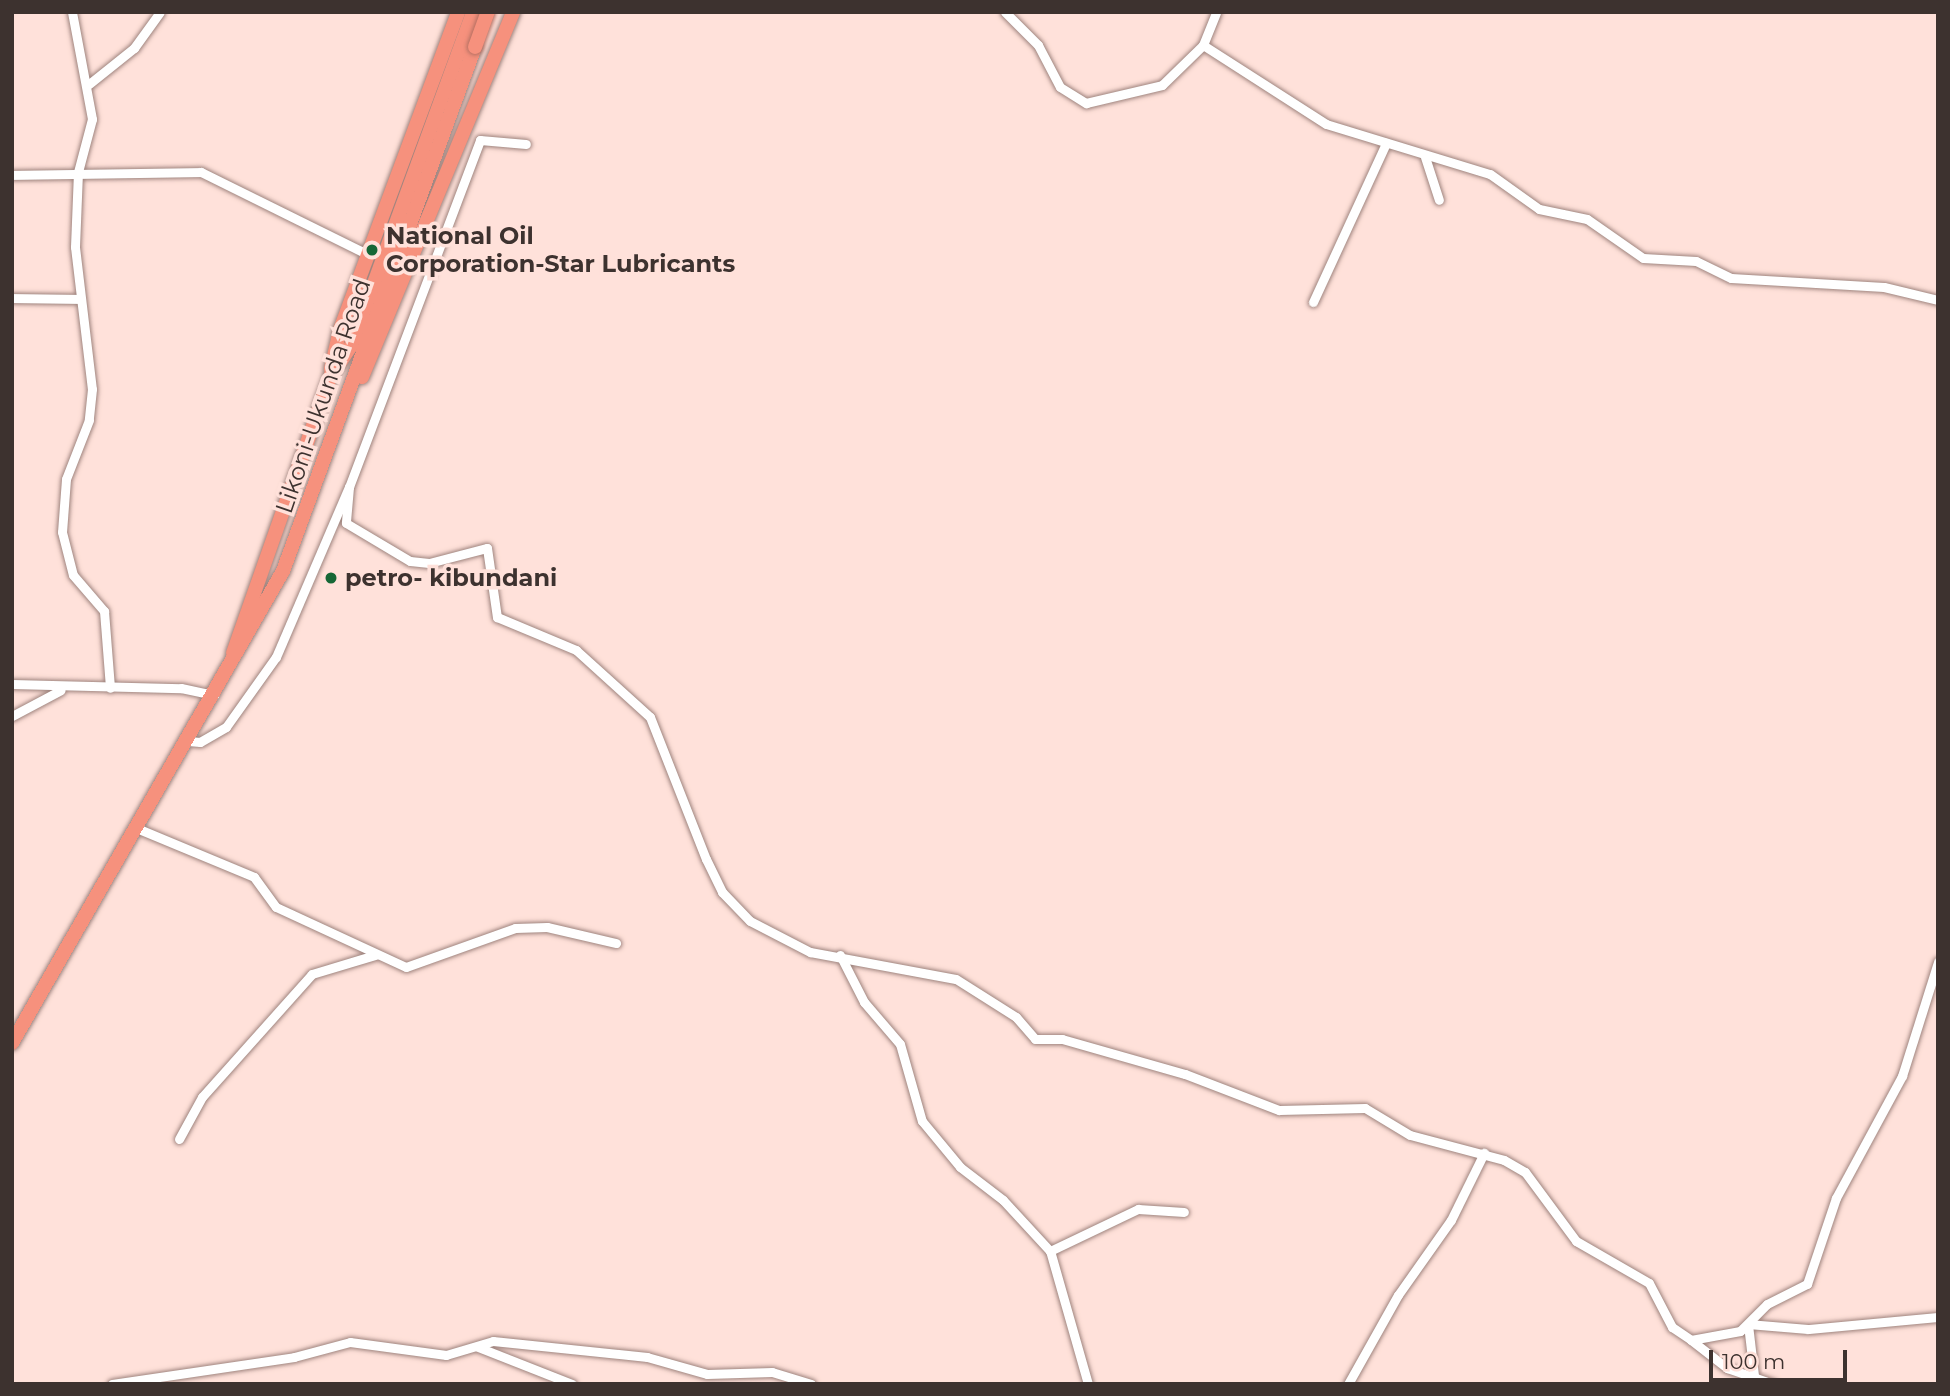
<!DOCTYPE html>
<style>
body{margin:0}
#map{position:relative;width:1950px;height:1396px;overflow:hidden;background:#ffe1da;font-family:Montserrat,sans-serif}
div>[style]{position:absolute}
.roads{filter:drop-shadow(0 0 2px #9f847e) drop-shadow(0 0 2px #9f847e)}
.minor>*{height:9px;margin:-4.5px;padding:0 4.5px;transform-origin:4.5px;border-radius:4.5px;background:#fff}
.highway>*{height:14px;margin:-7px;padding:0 7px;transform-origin:7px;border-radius:7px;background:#f6917d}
.bridges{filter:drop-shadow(0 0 2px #b57062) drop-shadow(0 0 2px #b57062)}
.highway-bridge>*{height:14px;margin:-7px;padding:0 7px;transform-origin:7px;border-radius:7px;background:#f6917d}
.dots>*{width:19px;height:19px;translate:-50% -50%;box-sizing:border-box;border:4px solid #ffe1da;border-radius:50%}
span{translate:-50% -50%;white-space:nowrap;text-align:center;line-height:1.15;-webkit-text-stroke:7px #ffe1da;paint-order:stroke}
.poi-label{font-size:24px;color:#3d322f;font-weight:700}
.left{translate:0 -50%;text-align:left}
.street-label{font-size:24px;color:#3d322f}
.frame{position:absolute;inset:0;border:14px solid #3d322f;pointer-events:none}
.scale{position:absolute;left:1709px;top:1350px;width:138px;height:32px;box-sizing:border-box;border:4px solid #3d322f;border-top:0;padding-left:9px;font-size:21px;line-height:24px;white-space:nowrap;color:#3d322f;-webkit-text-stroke:5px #ffe1da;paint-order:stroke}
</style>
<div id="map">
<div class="roads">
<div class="minor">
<i style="left:72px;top:12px;width:109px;rotate:79.4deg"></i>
<i style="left:92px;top:119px;width:55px;rotate:104.8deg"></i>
<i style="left:78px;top:172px;width:75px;rotate:92.3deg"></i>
<i style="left:75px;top:247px;width:143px;rotate:83.2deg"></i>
<i style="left:92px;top:389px;width:31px;rotate:96deg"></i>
<i style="left:89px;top:420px;width:63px;rotate:111.3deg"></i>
<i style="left:66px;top:479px;width:53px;rotate:94.3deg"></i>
<i style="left:62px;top:532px;width:44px;rotate:75.7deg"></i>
<i style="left:73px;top:575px;width:48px;rotate:49.3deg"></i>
<i style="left:104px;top:611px;width:77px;rotate:85.5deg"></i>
<i style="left:1005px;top:12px;width:47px;rotate:45deg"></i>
<i style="left:1038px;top:45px;width:47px;rotate:62.4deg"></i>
<i style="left:1060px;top:87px;width:31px;rotate:32deg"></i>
<i style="left:1086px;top:103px;width:78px;rotate:-13.3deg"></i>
<i style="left:1162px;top:85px;width:57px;rotate:-44.3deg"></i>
<i style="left:1203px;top:45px;width:35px;rotate:-68deg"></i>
<i style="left:1203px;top:45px;width:146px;rotate:32.7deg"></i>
<i style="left:1326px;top:124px;width:171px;rotate:17deg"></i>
<i style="left:1490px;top:174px;width:60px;rotate:35.5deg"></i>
<i style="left:1539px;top:209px;width:49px;rotate:11.8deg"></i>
<i style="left:1587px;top:219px;width:68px;rotate:34.9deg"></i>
<i style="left:1643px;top:258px;width:53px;rotate:3.2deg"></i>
<i style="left:1696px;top:261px;width:39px;rotate:26deg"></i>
<i style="left:1731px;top:278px;width:153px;rotate:3.4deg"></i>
<i style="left:1884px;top:287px;width:56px;rotate:13.5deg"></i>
<i style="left:89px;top:84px;width:58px;rotate:-38.7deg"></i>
<i style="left:134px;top:48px;width:44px;rotate:-54.2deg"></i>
<i style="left:1425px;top:157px;width:45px;rotate:72deg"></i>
<i style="left:12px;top:175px;width:189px;rotate:-0.9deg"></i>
<i style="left:201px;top:172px;width:187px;rotate:26.3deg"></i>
<i style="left:12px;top:298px;width:68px;rotate:0.8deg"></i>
<i style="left:1313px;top:302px;width:175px;rotate:-65.3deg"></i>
<i style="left:349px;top:487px;width:36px;rotate:95deg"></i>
<i style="left:346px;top:523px;width:74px;rotate:30.7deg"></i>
<i style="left:410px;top:561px;width:19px;rotate:6deg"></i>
<i style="left:429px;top:563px;width:60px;rotate:-14.5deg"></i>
<i style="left:487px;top:548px;width:70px;rotate:81.8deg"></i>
<i style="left:497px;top:617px;width:86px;rotate:22.7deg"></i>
<i style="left:576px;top:650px;width:100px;rotate:42.2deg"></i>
<i style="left:650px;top:717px;width:153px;rotate:68.5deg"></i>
<i style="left:706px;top:859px;width:37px;rotate:64deg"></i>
<i style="left:722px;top:892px;width:40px;rotate:46deg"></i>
<i style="left:750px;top:921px;width:68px;rotate:27.3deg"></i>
<i style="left:810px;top:952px;width:148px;rotate:10.5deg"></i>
<i style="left:956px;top:979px;width:71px;rotate:32.3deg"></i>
<i style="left:1016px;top:1017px;width:29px;rotate:49deg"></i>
<i style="left:1035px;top:1039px;width:27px"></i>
<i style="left:1062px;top:1039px;width:128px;rotate:15.9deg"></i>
<i style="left:1185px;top:1074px;width:101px;rotate:21deg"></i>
<i style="left:1279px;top:1110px;width:86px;rotate:-1.3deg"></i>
<i style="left:1365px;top:1108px;width:52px;rotate:31deg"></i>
<i style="left:1410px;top:1135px;width:97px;rotate:14.9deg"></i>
<i style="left:1504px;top:1160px;width:24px;rotate:30deg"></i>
<i style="left:1525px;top:1172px;width:86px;rotate:53.5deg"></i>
<i style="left:1576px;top:1241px;width:84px;rotate:29.9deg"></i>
<i style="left:1649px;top:1283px;width:50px;rotate:62.4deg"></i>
<i style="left:1672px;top:1327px;width:23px;rotate:34deg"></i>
<i style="left:1691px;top:1340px;width:50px;rotate:-10.4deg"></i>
<i style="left:1740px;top:1331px;width:38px;rotate:-45deg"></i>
<i style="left:1767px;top:1304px;width:45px;rotate:-26.6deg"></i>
<i style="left:1807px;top:1284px;width:91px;rotate:-71.4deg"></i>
<i style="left:1836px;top:1198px;width:139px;rotate:-61.6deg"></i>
<i style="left:1902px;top:1076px;width:120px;rotate:-72.5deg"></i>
<i style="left:12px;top:684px;width:169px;rotate:1.4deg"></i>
<i style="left:181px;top:688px;width:34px;rotate:12deg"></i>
<i style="left:12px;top:716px;width:55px;rotate:-28deg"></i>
<i style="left:188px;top:741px;width:12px;rotate:5deg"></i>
<i style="left:200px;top:742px;width:30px;rotate:-30deg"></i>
<i style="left:226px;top:727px;width:86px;rotate:-54.5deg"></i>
<i style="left:276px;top:657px;width:185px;rotate:-66.8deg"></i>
<i style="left:349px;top:487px;width:371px;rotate:-69.3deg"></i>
<i style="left:480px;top:140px;width:46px;rotate:5deg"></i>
<i style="left:134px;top:827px;width:130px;rotate:22.6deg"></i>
<i style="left:254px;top:877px;width:37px;rotate:54deg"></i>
<i style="left:276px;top:907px;width:143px;rotate:24.8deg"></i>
<i style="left:406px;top:967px;width:116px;rotate:-19.7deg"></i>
<i style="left:515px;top:928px;width:32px;rotate:-2deg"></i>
<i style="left:547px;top:927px;width:71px;rotate:13.1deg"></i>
<i style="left:840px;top:955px;width:53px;rotate:62.9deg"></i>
<i style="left:864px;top:1002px;width:55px;rotate:49.4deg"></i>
<i style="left:900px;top:1044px;width:80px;rotate:74.1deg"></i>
<i style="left:922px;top:1121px;width:60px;rotate:50.4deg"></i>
<i style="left:960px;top:1167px;width:54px;rotate:37.5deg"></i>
<i style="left:1003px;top:1200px;width:69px;rotate:47.3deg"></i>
<i style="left:179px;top:1139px;width:48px;rotate:-61.3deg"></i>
<i style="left:202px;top:1097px;width:165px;rotate:-48.2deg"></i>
<i style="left:312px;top:974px;width:66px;rotate:-16.8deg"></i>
<i style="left:1691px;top:1340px;width:46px;rotate:37.9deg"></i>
<i style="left:1727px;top:1368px;width:49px;rotate:19.2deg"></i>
<i style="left:478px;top:1347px;width:101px;rotate:21.5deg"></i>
<i style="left:112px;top:1384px;width:184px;rotate:-8.4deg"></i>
<i style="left:294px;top:1357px;width:58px;rotate:-15deg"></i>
<i style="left:350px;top:1342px;width:97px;rotate:7.7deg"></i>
<i style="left:446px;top:1355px;width:49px;rotate:-16.6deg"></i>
<i style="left:493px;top:1341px;width:155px;rotate:5.9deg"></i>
<i style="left:647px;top:1357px;width:62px;rotate:15.8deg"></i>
<i style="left:707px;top:1374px;width:65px;rotate:-1.8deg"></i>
<i style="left:772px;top:1372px;width:41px;rotate:17.1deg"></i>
<i style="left:1088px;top:1384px;width:138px;rotate:-105.9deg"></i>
<i style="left:1050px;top:1251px;width:98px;rotate:-25.5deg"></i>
<i style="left:1138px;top:1209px;width:46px;rotate:3.7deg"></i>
<i style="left:1348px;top:1384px;width:102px;rotate:-60.7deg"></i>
<i style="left:1398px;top:1295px;width:92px;rotate:-54.8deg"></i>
<i style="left:1451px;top:1220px;width:75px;rotate:-63.8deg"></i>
<i style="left:1755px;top:1384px;width:60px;rotate:-96.7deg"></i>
<i style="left:1748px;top:1324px;width:60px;rotate:4.8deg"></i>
<i style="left:1808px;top:1329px;width:131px;rotate:-5.3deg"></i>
</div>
<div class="highway">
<i style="left:331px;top:369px;width:40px;rotate:-77deg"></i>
<i style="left:340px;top:330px;width:339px;rotate:-69.6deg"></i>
<i style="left:362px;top:377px;width:395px;rotate:-67.5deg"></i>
<i style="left:233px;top:653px;width:293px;rotate:-70.6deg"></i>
<i style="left:330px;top:377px;width:37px;rotate:-56deg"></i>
<i style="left:351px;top:346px;width:356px;rotate:-69.9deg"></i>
<i style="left:12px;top:1043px;width:544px;rotate:-60.14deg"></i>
<i style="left:283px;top:571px;width:558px;rotate:-69.88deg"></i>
</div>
</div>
<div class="bridges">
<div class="highway-bridge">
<i style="left:475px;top:47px;width:37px;rotate:-70deg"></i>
</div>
</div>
<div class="dots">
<i style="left:372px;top:250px;background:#166736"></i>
<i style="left:331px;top:578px;background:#166736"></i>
</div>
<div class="poi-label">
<span class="left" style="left:386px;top:250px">National Oil<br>Corporation-Star Lubricants</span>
<span class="left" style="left:345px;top:578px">petro- kibundani</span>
</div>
<div class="street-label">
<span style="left:323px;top:396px;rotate:-71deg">Likoni-Ukunda Road</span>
</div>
<div class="frame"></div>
<div class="scale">100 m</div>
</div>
